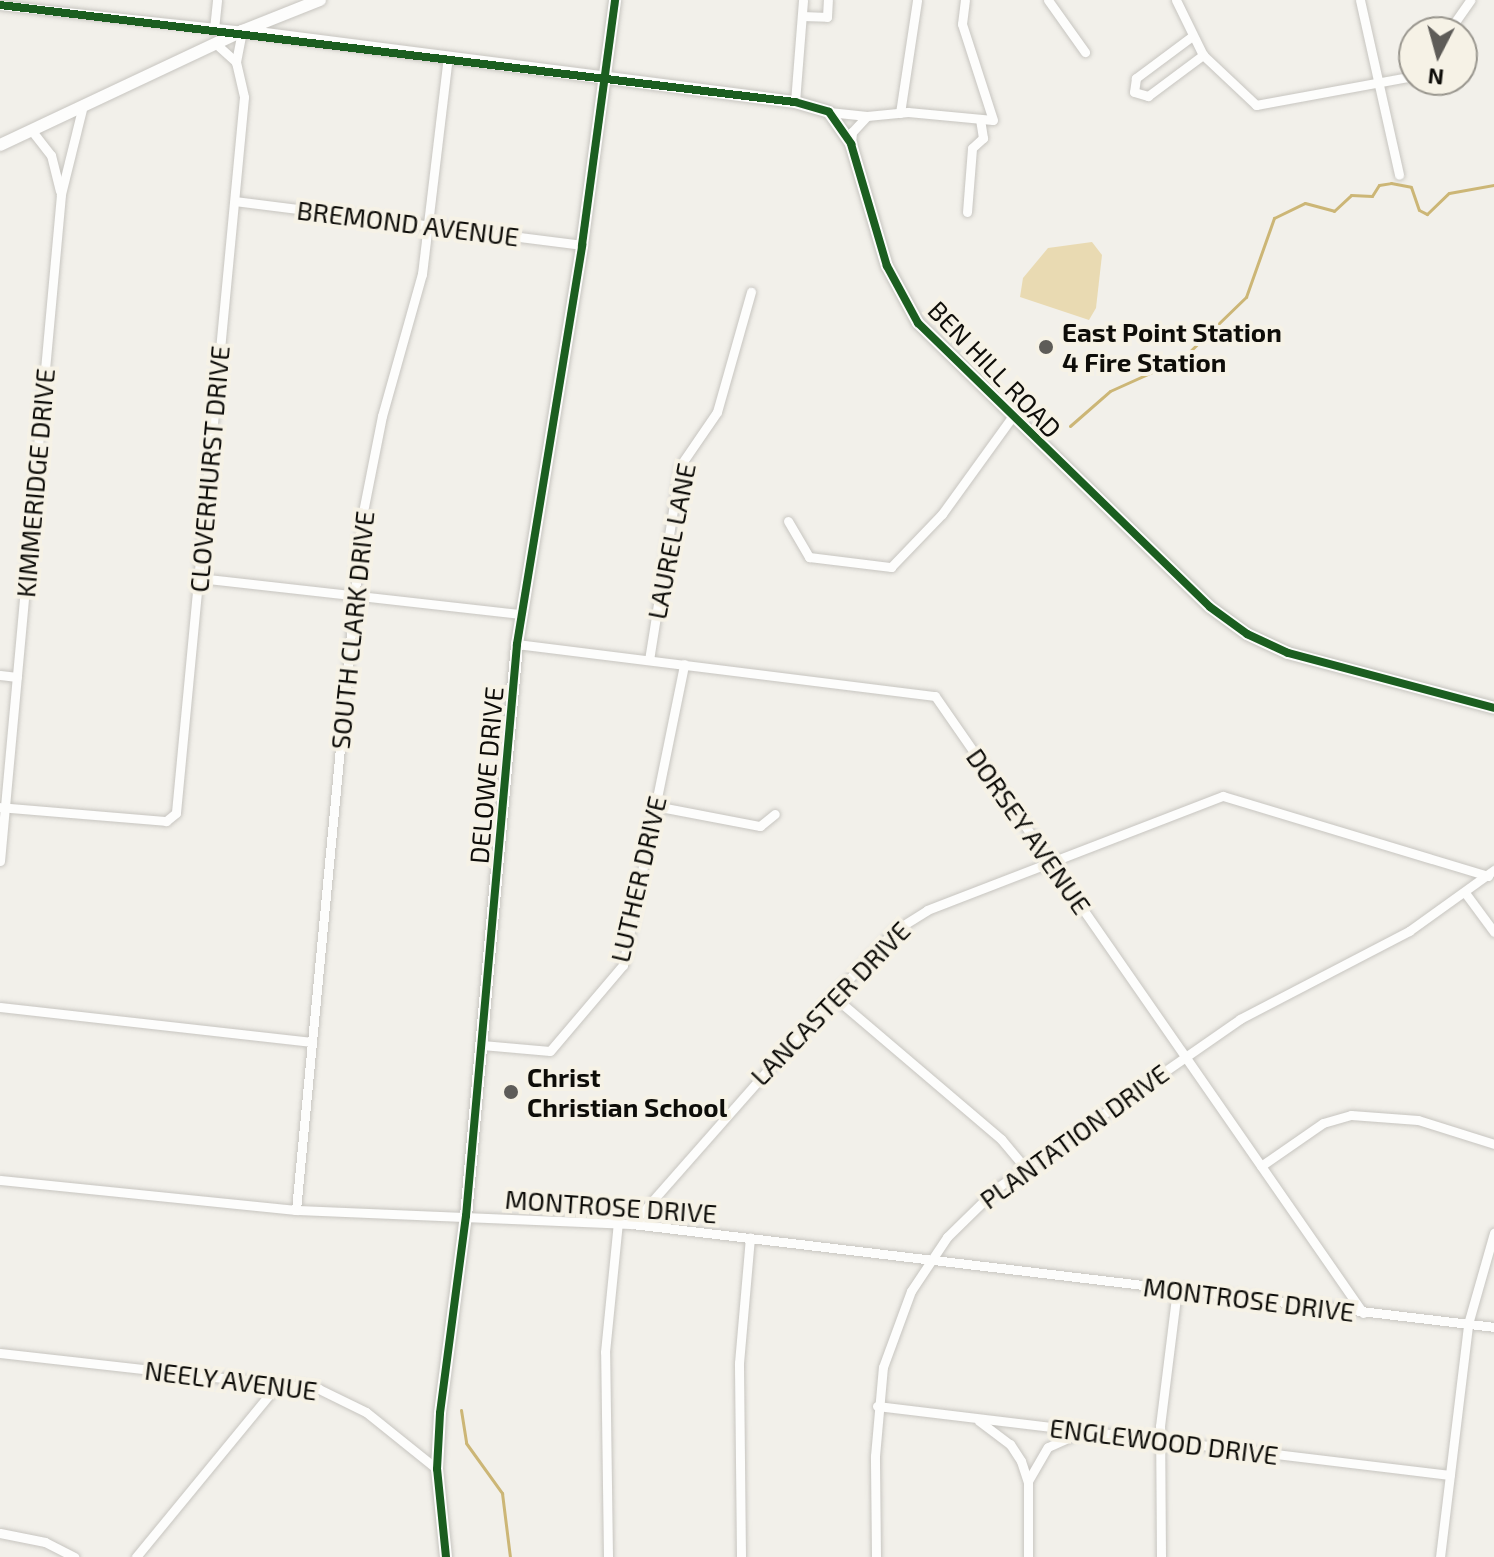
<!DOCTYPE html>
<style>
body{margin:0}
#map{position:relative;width:1494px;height:1557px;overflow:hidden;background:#f2f0ea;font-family:"Exo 2",sans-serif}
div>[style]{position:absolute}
.green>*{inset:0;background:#e9dab2}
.stream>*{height:3px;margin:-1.5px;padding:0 1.5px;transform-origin:1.5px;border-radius:1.5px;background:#ccb676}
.roads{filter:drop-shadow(0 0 2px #c7c5c0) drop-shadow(0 0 2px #c7c5c0)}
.street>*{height:9px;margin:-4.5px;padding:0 4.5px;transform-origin:4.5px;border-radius:4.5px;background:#fdfdfc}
.secondary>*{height:12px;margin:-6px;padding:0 6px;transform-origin:6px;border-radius:6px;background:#fdfdfc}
.cycleway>*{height:8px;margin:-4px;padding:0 4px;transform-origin:4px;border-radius:4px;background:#1b5e20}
.dots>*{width:22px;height:22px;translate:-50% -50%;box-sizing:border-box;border:4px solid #f6f2e6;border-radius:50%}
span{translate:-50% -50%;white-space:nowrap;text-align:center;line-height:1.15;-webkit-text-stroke:8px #f6f2e6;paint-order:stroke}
.street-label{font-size:26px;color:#0e0d09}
.poi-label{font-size:26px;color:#0e0d09;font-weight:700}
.left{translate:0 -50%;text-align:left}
.north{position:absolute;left:1398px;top:16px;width:80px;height:80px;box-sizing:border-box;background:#f6f2e6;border:2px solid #99968e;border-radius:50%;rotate:186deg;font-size:22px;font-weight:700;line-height:32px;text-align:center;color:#0e0d09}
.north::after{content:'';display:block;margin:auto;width:28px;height:36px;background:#5e5c58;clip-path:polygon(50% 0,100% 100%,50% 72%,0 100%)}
</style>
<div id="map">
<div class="green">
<i style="clip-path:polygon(1092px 242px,1102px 255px,1096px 308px,1089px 320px,1020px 297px,1023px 278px,1048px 248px)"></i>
</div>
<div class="stream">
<i style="left:1070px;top:426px;width:53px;rotate:-41.2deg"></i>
<i style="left:1110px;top:391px;width:80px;rotate:-24.3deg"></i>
<i style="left:1183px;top:358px;width:88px;rotate:-44.1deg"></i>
<i style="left:1246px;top:297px;width:84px;rotate:-70.5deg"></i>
<i style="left:1274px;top:218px;width:34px;rotate:-26deg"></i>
<i style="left:1305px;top:203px;width:30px;rotate:15deg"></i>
<i style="left:1334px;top:211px;width:23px;rotate:-43deg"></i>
<i style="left:1351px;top:195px;width:21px;rotate:3deg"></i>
<i style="left:1372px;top:196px;width:13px;rotate:-58deg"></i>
<i style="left:1379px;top:185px;width:12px;rotate:-9deg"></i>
<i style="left:1391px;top:183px;width:20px;rotate:11deg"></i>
<i style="left:1411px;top:187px;width:24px;rotate:71deg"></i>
<i style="left:1419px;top:210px;width:9px;rotate:27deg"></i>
<i style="left:1427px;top:214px;width:30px;rotate:-44deg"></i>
<i style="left:1449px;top:193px;width:46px;rotate:-10.1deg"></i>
<i style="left:461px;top:1410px;width:33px;rotate:81deg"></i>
<i style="left:466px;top:1443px;width:62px;rotate:54.2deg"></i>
<i style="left:502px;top:1493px;width:64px;rotate:82.9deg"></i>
</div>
<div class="roads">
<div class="street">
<i style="left:1048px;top:0;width:64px;rotate:54.6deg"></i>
<i style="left:1176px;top:0;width:61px;rotate:63.9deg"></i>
<i style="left:1203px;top:55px;width:73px;rotate:43.3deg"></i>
<i style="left:1256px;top:105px;width:161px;rotate:-10.4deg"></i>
<i style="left:1360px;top:0;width:179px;rotate:77.4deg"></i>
<i style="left:0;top:5px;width:243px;rotate:6.1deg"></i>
<i style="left:242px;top:31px;width:32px;rotate:101deg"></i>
<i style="left:236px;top:62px;width:36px;rotate:77deg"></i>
<i style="left:244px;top:97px;width:719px;rotate:95.43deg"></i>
<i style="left:176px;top:813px;width:13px;rotate:141deg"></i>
<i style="left:166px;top:821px;width:167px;rotate:-175.2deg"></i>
<i style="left:802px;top:16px;width:25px;rotate:2deg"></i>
<i style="left:827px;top:17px;width:17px;rotate:-87deg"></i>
<i style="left:214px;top:29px;width:29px;rotate:-84deg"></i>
<i style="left:1448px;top:32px;width:39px;rotate:-55deg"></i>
<i style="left:1191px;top:37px;width:69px;rotate:143.3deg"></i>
<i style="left:1136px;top:78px;width:14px;rotate:98deg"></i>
<i style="left:1134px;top:92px;width:15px;rotate:16deg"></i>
<i style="left:1148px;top:96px;width:69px;rotate:-36.7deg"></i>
<i style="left:215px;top:43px;width:28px;rotate:42deg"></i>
<i style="left:795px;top:102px;width:102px;rotate:-85.5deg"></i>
<i style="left:829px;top:112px;width:38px;rotate:6deg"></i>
<i style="left:867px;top:116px;width:22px;rotate:133deg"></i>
<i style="left:852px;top:132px;width:12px;rotate:95deg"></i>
<i style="left:900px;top:113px;width:114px;rotate:-81.4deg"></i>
<i style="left:867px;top:116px;width:41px;rotate:-5.6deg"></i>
<i style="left:908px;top:112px;width:85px;rotate:5.4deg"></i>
<i style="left:993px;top:120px;width:101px;rotate:-107.9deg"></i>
<i style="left:962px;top:24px;width:24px;rotate:-83deg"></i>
<i style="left:32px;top:131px;width:31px;rotate:52deg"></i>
<i style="left:51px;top:155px;width:37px;rotate:76deg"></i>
<i style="left:235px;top:201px;width:350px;rotate:7.2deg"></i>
<i style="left:967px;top:212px;width:64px;rotate:-85.5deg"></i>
<i style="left:972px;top:148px;width:15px;rotate:-42deg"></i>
<i style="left:983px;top:138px;width:19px;rotate:-99deg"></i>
<i style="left:788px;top:521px;width:42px;rotate:59.7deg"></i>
<i style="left:809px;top:557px;width:83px;rotate:7deg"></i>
<i style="left:891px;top:567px;width:74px;rotate:-46.1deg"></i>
<i style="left:942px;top:514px;width:120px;rotate:-54.2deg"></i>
<i style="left:199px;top:578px;width:324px;rotate:6.4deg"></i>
<i style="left:517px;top:644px;width:421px;rotate:7.1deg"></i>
<i style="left:935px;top:696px;width:751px;rotate:55.25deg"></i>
<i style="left:649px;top:660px;width:196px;rotate:-80.9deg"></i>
<i style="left:680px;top:466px;width:65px;rotate:-55.6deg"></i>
<i style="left:717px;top:412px;width:125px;rotate:-74.2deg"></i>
<i style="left:0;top:675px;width:17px;rotate:7deg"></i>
<i style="left:655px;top:806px;width:107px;rotate:10.8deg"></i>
<i style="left:760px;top:826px;width:19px;rotate:-39deg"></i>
<i style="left:0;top:861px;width:670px;rotate:-84.77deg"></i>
<i style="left:61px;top:194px;width:88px;rotate:-76.1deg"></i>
<i style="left:1466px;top:894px;width:47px;rotate:53.6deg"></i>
<i style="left:833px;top:996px;width:221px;rotate:40.4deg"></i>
<i style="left:1001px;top:1139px;width:38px;rotate:50deg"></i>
<i style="left:0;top:1007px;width:314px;rotate:6.4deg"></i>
<i style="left:482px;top:1045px;width:68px;rotate:5deg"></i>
<i style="left:550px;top:1051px;width:113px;rotate:-49.7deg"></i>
<i style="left:623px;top:965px;width:307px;rotate:-78.5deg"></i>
<i style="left:1261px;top:1166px;width:75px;rotate:-34.7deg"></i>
<i style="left:1323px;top:1123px;width:29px;rotate:-16deg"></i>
<i style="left:1351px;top:1115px;width:67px;rotate:4.3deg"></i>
<i style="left:1418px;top:1120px;width:80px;rotate:17.5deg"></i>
<i style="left:0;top:1180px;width:298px;rotate:5.8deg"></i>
<i style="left:296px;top:1210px;width:336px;rotate:2.4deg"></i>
<i style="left:632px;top:1224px;width:868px;rotate:6.81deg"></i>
<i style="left:296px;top:1210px;width:696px;rotate:-84.56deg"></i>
<i style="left:362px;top:517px;width:103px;rotate:-78.8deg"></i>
<i style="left:382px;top:416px;width:148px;rotate:-74.3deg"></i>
<i style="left:422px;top:274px;width:219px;rotate:-83.2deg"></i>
<i style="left:632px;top:1224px;width:304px;rotate:-48.6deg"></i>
<i style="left:833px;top:996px;width:89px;rotate:-46.8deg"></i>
<i style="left:894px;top:931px;width:39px;rotate:-32deg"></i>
<i style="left:927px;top:910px;width:317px;rotate:-21.1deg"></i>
<i style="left:1223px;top:796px;width:277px;rotate:16.8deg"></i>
<i style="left:0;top:1353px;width:321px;rotate:6.4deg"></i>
<i style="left:319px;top:1389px;width:52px;rotate:26.1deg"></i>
<i style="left:366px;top:1412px;width:91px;rotate:38.8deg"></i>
<i style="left:877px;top:1406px;width:577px;rotate:6.87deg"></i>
<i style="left:979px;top:1421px;width:39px;rotate:37deg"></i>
<i style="left:1010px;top:1444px;width:20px;rotate:57deg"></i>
<i style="left:1021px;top:1461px;width:22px;rotate:72deg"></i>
<i style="left:1028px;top:1482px;width:75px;rotate:90deg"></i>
<i style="left:1028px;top:1481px;width:39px;rotate:-60deg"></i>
<i style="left:1048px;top:1447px;width:32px;rotate:-24deg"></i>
<i style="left:0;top:1533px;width:46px;rotate:11.3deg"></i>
<i style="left:45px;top:1542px;width:33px;rotate:27deg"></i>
<i style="left:136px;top:1557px;width:224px;rotate:-50.6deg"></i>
<i style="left:608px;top:1557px;width:205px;rotate:-90.8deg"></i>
<i style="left:605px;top:1352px;width:131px;rotate:-84.3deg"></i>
<i style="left:741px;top:1557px;width:194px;rotate:-90.6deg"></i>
<i style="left:739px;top:1363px;width:126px;rotate:-85deg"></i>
<i style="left:876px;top:1557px;width:101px;rotate:-90.6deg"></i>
<i style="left:875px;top:1456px;width:89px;rotate:-84.9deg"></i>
<i style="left:883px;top:1367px;width:81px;rotate:-69.8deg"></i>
<i style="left:911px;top:1291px;width:65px;rotate:-56.3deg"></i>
<i style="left:947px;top:1237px;width:70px;rotate:-44.4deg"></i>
<i style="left:997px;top:1188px;width:296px;rotate:-34.8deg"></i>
<i style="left:1240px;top:1019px;width:191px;rotate:-27.5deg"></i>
<i style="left:1409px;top:931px;width:105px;rotate:-35.7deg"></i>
<i style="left:1161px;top:1557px;width:131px;rotate:-90.4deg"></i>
<i style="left:1160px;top:1426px;width:137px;rotate:-82.9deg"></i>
<i style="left:1440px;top:1557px;width:235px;rotate:-83.1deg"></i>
<i style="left:1468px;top:1324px;width:95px;rotate:-74.1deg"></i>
</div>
<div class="secondary">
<i style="left:242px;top:31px;width:558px;rotate:7.32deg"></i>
<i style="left:795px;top:102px;width:35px;rotate:16deg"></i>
<i style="left:829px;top:112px;width:39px;rotate:55deg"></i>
<i style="left:851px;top:144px;width:127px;rotate:73.6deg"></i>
<i style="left:887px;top:266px;width:65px;rotate:61.5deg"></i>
<i style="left:918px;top:323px;width:407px;rotate:44.2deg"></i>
<i style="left:1210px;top:607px;width:46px;rotate:36.1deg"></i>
<i style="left:1247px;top:634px;width:45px;rotate:24.9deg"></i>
<i style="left:1288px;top:653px;width:213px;rotate:14.9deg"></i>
<i style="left:0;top:145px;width:268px;rotate:-25.2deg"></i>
<i style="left:242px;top:31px;width:84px;rotate:-21.7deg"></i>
<i style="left:446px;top:1557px;width:88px;rotate:-95.8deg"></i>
<i style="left:437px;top:1469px;width:56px;rotate:-86.9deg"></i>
<i style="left:440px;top:1413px;width:199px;rotate:-82.5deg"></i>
<i style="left:466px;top:1216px;width:574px;rotate:-84.9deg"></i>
<i style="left:517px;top:644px;width:404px;rotate:-80.7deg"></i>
<i style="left:582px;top:245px;width:247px;rotate:-82.3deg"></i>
</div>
</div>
<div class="cycleway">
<i style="left:0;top:5px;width:801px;rotate:6.96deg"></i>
<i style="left:795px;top:102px;width:35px;rotate:16deg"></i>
<i style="left:829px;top:112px;width:39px;rotate:55deg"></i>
<i style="left:851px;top:144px;width:127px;rotate:73.6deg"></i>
<i style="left:887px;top:266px;width:65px;rotate:61.5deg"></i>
<i style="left:918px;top:323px;width:407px;rotate:44.2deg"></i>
<i style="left:1210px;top:607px;width:46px;rotate:36.1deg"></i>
<i style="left:1247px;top:634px;width:45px;rotate:24.9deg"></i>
<i style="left:1288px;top:653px;width:213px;rotate:14.9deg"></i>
<i style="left:446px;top:1557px;width:88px;rotate:-95.8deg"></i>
<i style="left:437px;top:1469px;width:56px;rotate:-86.9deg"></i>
<i style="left:440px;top:1413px;width:199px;rotate:-82.5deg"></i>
<i style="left:466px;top:1216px;width:574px;rotate:-84.9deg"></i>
<i style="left:517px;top:644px;width:404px;rotate:-80.7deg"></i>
<i style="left:582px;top:245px;width:247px;rotate:-82.3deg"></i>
</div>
<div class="dots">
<i style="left:1046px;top:347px;background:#5e5c58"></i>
<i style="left:511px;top:1092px;background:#5e5c58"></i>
</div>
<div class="street-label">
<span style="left:408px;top:223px;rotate:7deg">BREMOND AVENUE</span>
<span style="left:995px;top:369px;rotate:46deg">BEN HILL ROAD</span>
<span style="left:209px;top:469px;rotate:-85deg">CLOVERHURST DRIVE</span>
<span style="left:35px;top:483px;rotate:-85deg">KIMMERIDGE DRIVE</span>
<span style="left:671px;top:541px;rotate:-79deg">LAUREL LANE</span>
<span style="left:352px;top:630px;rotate:-84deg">SOUTH CLARK DRIVE</span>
<span style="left:486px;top:775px;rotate:-85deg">DELOWE DRIVE</span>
<span style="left:1029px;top:831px;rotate:55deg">DORSEY AVENUE</span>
<span style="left:638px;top:879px;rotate:-77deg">LUTHER DRIVE</span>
<span style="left:830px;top:1003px;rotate:-46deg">LANCASTER DRIVE</span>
<span style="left:1074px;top:1136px;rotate:-36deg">PLANTATION DRIVE</span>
<span style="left:611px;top:1206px;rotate:4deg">MONTROSE DRIVE</span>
<span style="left:1249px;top:1299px;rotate:7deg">MONTROSE DRIVE</span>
<span style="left:231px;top:1380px;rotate:7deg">NEELY AVENUE</span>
<span style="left:1164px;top:1441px;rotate:7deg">ENGLEWOOD DRIVE</span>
</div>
<div class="poi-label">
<span class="left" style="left:1062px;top:347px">East Point Station<br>4 Fire Station</span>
<span class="left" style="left:527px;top:1092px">Christ<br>Christian School</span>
</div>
<div class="north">N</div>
</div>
